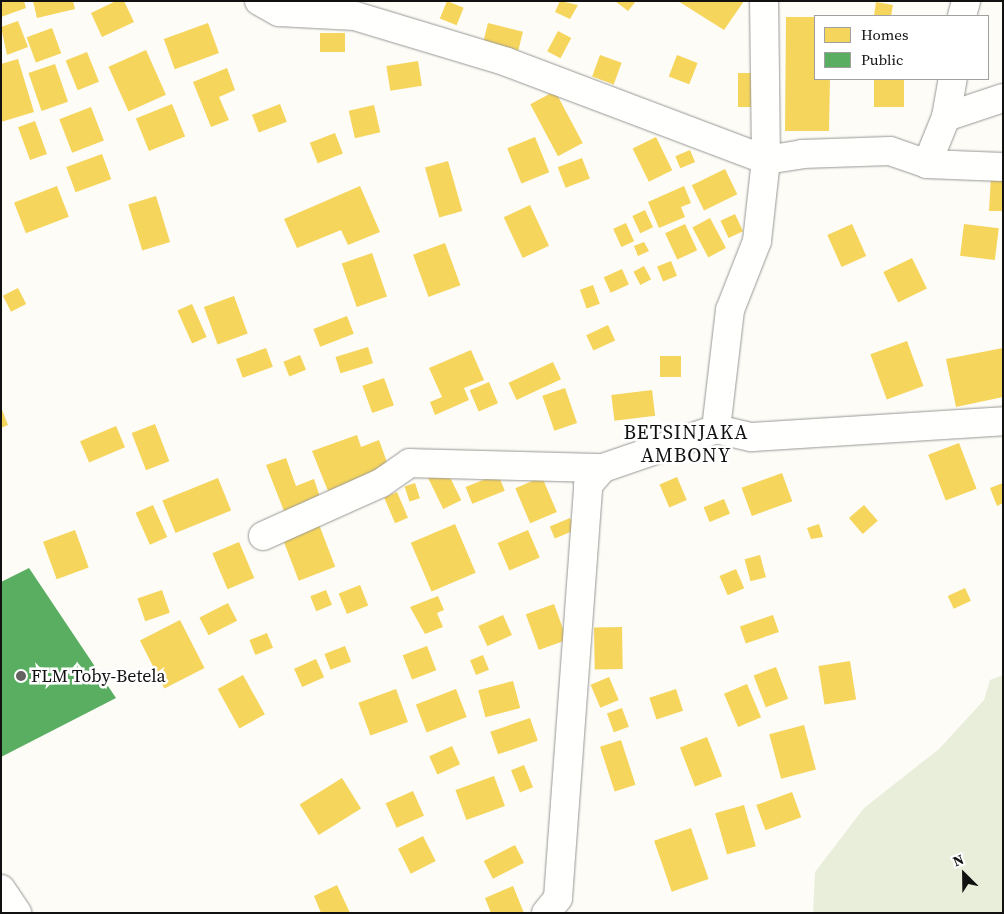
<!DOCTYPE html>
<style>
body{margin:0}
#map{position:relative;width:1004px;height:914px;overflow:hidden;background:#fdfcf7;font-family:"Source Serif 4",serif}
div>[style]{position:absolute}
.cemetery>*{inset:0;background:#e9eedb}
.homes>*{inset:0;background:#f6d55c;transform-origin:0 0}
.public>*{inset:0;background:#5aae61}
.roads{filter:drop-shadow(0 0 1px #979795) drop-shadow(0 0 1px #979795)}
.minor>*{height:28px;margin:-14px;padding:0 14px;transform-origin:14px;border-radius:14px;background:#fffffe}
.dots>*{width:14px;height:14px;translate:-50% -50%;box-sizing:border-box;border:2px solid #fff;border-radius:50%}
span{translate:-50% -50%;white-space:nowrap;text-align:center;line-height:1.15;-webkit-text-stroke:5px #fff;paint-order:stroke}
.poi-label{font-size:18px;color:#111}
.left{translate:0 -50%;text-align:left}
.quarter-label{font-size:20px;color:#111;letter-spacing:1px}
.frame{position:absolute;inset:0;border:2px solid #111;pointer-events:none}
.legend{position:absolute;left:814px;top:15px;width:175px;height:65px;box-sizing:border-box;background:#fff;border:1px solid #a0a0a0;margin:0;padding:6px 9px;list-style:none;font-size:15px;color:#111}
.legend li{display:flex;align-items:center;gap:10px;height:25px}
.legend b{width:25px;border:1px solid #a0a0a0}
.north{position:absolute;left:939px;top:849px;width:50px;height:50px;-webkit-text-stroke:4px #fff;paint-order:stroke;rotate:337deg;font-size:14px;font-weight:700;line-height:20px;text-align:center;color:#111}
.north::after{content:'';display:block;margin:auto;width:18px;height:22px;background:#111;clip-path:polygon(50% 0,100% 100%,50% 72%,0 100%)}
</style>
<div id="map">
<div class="cemetery">
<i style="clip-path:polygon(1003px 675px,1003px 913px,813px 913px,815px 872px,864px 808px,939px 749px,984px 700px,990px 680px)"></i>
</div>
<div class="homes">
<i style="clip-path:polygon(1px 1px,24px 1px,26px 8px,1px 17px)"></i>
<i style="clip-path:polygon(33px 1px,73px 1px,75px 9px,37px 18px)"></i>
<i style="clip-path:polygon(116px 1px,124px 1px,134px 22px,102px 37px,91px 13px)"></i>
<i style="left:447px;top:1px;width:18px;height:19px;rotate:22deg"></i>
<i style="clip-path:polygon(560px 1px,578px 5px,570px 19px,555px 12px)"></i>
<i style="clip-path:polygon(615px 1px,636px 1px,628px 11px)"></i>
<i style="clip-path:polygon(678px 1px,744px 1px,724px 30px)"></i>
<i style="clip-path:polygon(876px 2px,893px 5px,891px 16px,874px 16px)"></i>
<i style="clip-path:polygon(786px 17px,815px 17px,815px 79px,830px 79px,829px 131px,785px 131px)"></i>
<i style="clip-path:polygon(18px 21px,28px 47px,7px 55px,1px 27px)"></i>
<i style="left:208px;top:23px;width:32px;height:47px;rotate:70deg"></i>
<i style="left:488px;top:23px;width:36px;height:19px;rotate:14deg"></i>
<i style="left:52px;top:28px;width:27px;height:27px;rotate:70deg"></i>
<i style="left:558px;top:31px;width:15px;height:23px;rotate:28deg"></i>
<i style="left:320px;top:33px;width:25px;height:19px"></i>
<i style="left:146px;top:50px;width:49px;height:41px;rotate:66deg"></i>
<i style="left:87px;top:52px;width:32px;height:23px;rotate:68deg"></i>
<i style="left:600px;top:55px;width:23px;height:23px;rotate:20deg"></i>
<i style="left:677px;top:55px;width:22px;height:23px;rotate:21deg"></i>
<i style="clip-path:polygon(18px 59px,34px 112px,1px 122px,1px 64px)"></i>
<i style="left:418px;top:61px;width:25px;height:32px;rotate:81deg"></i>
<i style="left:55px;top:64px;width:40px;height:28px;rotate:71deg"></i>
<i style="clip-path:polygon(227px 68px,235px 90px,219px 97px,229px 120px,211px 127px,193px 82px)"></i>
<i style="left:738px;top:73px;width:18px;height:34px"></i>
<i style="left:874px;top:79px;width:30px;height:28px"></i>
<i style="left:555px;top:91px;width:59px;height:28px;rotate:62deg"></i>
<i style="left:172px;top:104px;width:35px;height:39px;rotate:68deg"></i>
<i style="left:280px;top:104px;width:19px;height:30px;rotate:69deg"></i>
<i style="left:374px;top:105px;width:28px;height:26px;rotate:77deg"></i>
<i style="left:91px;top:107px;width:36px;height:34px;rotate:69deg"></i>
<i style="left:35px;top:121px;width:35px;height:18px;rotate:70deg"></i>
<i style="left:335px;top:133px;width:22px;height:27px;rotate:69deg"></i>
<i style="left:535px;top:137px;width:38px;height:30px;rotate:68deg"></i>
<i style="left:656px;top:137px;width:37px;height:26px;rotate:64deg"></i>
<i style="left:690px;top:150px;width:13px;height:16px;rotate:67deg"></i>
<i style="left:102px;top:154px;width:27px;height:38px;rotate:70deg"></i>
<i style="left:582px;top:158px;width:22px;height:26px;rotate:69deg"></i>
<i style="left:448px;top:161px;width:52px;height:24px;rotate:74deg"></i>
<i style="left:725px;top:169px;width:28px;height:37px;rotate:64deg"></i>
<i style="clip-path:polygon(991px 176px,1003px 177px,1003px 211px,989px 211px)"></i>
<i style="left:57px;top:186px;width:33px;height:46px;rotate:69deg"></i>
<i style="clip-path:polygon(360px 186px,380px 232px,348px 245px,341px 230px,297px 248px,284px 219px)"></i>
<i style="clip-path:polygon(684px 186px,691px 203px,681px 207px,685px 217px,659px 228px,648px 202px)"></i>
<i style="left:156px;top:196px;width:48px;height:29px;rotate:73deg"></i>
<i style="left:530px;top:205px;width:45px;height:29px;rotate:65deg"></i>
<i style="left:645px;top:210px;width:19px;height:14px;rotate:65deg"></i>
<i style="left:735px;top:214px;width:19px;height:16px;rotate:65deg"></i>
<i style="left:710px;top:218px;width:34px;height:20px;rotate:62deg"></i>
<i style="left:626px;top:223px;width:20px;height:14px;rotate:66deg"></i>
<i style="left:685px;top:224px;width:29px;height:22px;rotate:65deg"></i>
<i style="left:852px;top:224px;width:35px;height:27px;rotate:66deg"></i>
<i style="left:964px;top:224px;width:35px;height:32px;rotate:7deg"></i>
<i style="clip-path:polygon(644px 242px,649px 251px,638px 256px,634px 246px)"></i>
<i style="left:445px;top:243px;width:45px;height:34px;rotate:70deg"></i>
<i style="left:372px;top:253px;width:46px;height:32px;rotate:71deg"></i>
<i style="left:912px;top:258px;width:34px;height:32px;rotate:64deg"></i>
<i style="left:671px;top:261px;width:16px;height:15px;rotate:68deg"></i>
<i style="left:644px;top:266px;width:15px;height:12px;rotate:62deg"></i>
<i style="left:622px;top:269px;width:17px;height:20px;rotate:66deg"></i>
<i style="left:593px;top:285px;width:20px;height:14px;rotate:70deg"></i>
<i style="left:18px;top:288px;width:18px;height:17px;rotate:63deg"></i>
<i style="left:234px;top:296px;width:40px;height:32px;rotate:70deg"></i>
<i style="left:192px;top:304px;width:36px;height:16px;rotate:66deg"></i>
<i style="left:347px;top:316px;width:19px;height:36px;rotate:69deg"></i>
<i style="left:608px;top:325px;width:17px;height:24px;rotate:65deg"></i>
<i style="left:907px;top:341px;width:48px;height:39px;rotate:70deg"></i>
<i style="left:368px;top:347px;width:17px;height:34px;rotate:73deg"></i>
<i style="left:266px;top:348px;width:20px;height:32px;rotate:70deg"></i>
<i style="clip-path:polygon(1003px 348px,1003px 397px,956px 407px,946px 359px)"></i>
<i style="clip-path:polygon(471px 350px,484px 380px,464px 388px,469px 400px,435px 415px,430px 402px,442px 397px,429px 368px)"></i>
<i style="left:300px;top:355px;width:16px;height:18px;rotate:68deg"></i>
<i style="left:660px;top:356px;width:21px;height:21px"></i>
<i style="left:553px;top:362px;width:19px;height:49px;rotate:65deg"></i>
<i style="left:384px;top:378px;width:29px;height:23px;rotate:70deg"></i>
<i style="left:489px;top:382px;width:23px;height:21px;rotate:67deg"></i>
<i style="left:565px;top:388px;width:37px;height:24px;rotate:71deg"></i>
<i style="left:652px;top:390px;width:26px;height:41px;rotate:83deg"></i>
<i style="clip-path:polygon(1px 407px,8px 425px,1px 428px)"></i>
<i style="left:155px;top:424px;width:40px;height:25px;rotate:69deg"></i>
<i style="left:116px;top:426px;width:23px;height:39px;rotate:67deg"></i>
<i style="clip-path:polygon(357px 435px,361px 447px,379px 440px,389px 468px,328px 491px,312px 451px)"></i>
<i style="left:959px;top:443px;width:49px;height:33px;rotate:69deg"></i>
<i style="clip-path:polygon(286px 458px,296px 486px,314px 479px,320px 497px,284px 511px,266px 465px)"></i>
<i style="left:445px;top:467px;width:37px;height:20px;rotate:64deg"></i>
<i style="left:782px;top:473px;width:30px;height:43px;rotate:70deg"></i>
<i style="left:498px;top:474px;width:18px;height:35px;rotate:68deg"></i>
<i style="left:542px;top:477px;width:38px;height:29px;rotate:67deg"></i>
<i style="left:677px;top:477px;width:25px;height:19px;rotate:67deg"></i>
<i style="left:218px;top:478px;width:35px;height:60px;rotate:68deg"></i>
<i style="left:415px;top:483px;width:16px;height:11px;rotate:72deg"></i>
<i style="clip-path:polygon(1003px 483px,1003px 503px,997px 506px,990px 488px)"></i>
<i style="left:397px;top:492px;width:28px;height:14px;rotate:67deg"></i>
<i style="left:724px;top:499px;width:16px;height:22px;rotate:68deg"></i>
<i style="left:153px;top:505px;width:35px;height:19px;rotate:66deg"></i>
<i style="left:864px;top:505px;width:21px;height:20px;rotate:49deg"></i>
<i style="left:570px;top:518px;width:13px;height:22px;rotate:67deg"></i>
<i style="left:318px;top:522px;width:48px;height:39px;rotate:69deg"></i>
<i style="left:455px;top:524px;width:53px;height:48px;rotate:67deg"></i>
<i style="clip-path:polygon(819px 524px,823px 537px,811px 539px,807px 528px)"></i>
<i style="left:75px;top:530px;width:40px;height:34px;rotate:70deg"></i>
<i style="left:528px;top:530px;width:30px;height:33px;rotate:67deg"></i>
<i style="left:239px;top:542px;width:39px;height:29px;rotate:67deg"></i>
<i style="left:760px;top:555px;width:23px;height:16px;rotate:75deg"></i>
<i style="left:736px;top:569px;width:21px;height:18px;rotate:67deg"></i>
<i style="left:360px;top:585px;width:22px;height:23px;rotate:68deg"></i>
<i style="left:965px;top:588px;width:14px;height:19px;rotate:65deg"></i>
<i style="left:162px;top:590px;width:24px;height:26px;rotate:71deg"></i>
<i style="left:326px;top:590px;width:16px;height:17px;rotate:68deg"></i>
<i style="clip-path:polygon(438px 596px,444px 610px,437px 613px,443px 627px,425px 634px,410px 607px)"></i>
<i style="left:228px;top:603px;width:20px;height:32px;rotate:63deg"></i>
<i style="left:554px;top:604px;width:38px;height:30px;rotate:70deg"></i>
<i style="left:503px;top:615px;width:22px;height:27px;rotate:66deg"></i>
<i style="left:773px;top:615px;width:18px;height:35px;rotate:71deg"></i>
<i style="left:180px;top:620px;width:54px;height:45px;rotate:63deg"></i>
<i style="left:622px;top:627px;width:42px;height:28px;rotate:89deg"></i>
<i style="left:267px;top:633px;width:16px;height:19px;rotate:68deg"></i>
<i style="left:345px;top:646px;width:17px;height:22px;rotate:69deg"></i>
<i style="left:427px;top:646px;width:26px;height:26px;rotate:69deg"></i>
<i style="left:483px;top:655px;width:16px;height:14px;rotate:68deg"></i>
<i style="left:316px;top:659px;width:20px;height:24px;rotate:66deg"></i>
<i style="left:850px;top:661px;width:39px;height:32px;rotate:81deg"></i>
<i style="left:776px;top:667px;width:34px;height:24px;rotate:69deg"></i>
<i style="left:243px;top:675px;width:45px;height:29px;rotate:61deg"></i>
<i style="left:609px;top:677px;width:25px;height:20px;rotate:67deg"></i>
<i style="left:513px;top:681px;width:28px;height:36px;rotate:75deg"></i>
<i style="left:747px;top:684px;width:36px;height:25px;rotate:67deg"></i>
<i style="left:396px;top:689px;width:35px;height:40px;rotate:70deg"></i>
<i style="left:456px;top:689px;width:30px;height:43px;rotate:69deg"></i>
<i style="left:676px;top:689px;width:23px;height:28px;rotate:72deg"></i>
<i style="left:622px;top:708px;width:20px;height:16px;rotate:70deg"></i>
<i style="left:530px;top:718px;width:24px;height:42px;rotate:71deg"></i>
<i style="left:804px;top:725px;width:46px;height:36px;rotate:75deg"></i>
<i style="left:707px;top:737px;width:42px;height:29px;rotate:69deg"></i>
<i style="left:621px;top:740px;width:47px;height:22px;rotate:72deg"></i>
<i style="left:452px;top:746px;width:20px;height:25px;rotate:66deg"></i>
<i style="left:524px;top:765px;width:24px;height:14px;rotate:68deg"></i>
<i style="left:494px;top:776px;width:32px;height:41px;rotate:70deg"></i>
<i style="left:342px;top:778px;width:36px;height:50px;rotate:58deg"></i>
<i style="left:413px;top:791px;width:27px;height:30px;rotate:66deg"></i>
<i style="left:792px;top:792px;width:27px;height:38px;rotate:70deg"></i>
<i style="left:744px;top:805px;width:43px;height:30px;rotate:74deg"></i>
<i style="left:691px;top:828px;width:54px;height:39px;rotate:71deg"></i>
<i style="left:423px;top:836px;width:28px;height:28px;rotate:63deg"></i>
<i style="left:515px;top:845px;width:20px;height:35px;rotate:63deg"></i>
<i style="clip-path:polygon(337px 885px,350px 913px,321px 913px,314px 896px)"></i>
<i style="clip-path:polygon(513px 886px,524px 913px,491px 913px,485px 898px)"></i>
</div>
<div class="public">
<i style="clip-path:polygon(29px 568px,116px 698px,1px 757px,1px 582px)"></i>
</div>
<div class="roads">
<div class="minor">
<i style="left:259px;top:1px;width:23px;rotate:29deg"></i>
<i style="left:279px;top:12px;width:76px;rotate:3deg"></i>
<i style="left:355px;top:16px;width:159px;rotate:16.8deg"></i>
<i style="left:507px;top:62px;width:277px;rotate:20.7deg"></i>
<i style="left:766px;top:160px;width:159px;rotate:-90.7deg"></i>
<i style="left:962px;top:16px;width:16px;rotate:-75deg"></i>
<i style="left:946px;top:117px;width:60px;rotate:-18.4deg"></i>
<i style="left:927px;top:164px;width:76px;rotate:2.3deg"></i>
<i style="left:716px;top:429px;width:120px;rotate:-83.3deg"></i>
<i style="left:730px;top:310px;width:74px;rotate:-68.6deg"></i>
<i style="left:757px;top:241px;width:81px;rotate:-83.7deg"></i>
<i style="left:766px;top:160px;width:36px;rotate:-9deg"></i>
<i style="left:802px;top:154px;width:88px;rotate:-2deg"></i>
<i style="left:890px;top:151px;width:39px;rotate:19deg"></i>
<i style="left:927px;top:164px;width:51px;rotate:-68deg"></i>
<i style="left:946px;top:117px;width:39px;rotate:-80deg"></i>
<i style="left:263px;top:536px;width:129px;rotate:-24.2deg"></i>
<i style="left:381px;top:483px;width:35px;rotate:-35deg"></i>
<i style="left:410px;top:463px;width:193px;rotate:1.5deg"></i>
<i style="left:1px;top:889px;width:29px;rotate:56deg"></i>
<i style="left:546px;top:913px;width:19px;rotate:-51deg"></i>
<i style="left:558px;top:898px;width:414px;rotate:-85.8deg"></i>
<i style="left:588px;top:485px;width:23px;rotate:-49deg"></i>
<i style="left:603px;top:468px;width:120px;rotate:-19deg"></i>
<i style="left:716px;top:429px;width:37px;rotate:13deg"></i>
<i style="left:752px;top:437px;width:252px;rotate:-3.6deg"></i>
</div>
</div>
<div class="dots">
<i style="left:21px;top:676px;background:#646362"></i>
</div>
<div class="poi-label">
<span class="left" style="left:31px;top:676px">FLM Toby-Betela</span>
</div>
<div class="quarter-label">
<span style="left:686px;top:444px">BETSINJAKA<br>AMBONY</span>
</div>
<div class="frame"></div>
<ul class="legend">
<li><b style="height:14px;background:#f6d55c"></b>Homes</li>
<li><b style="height:14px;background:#5aae61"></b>Public</li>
</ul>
<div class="north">N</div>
</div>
